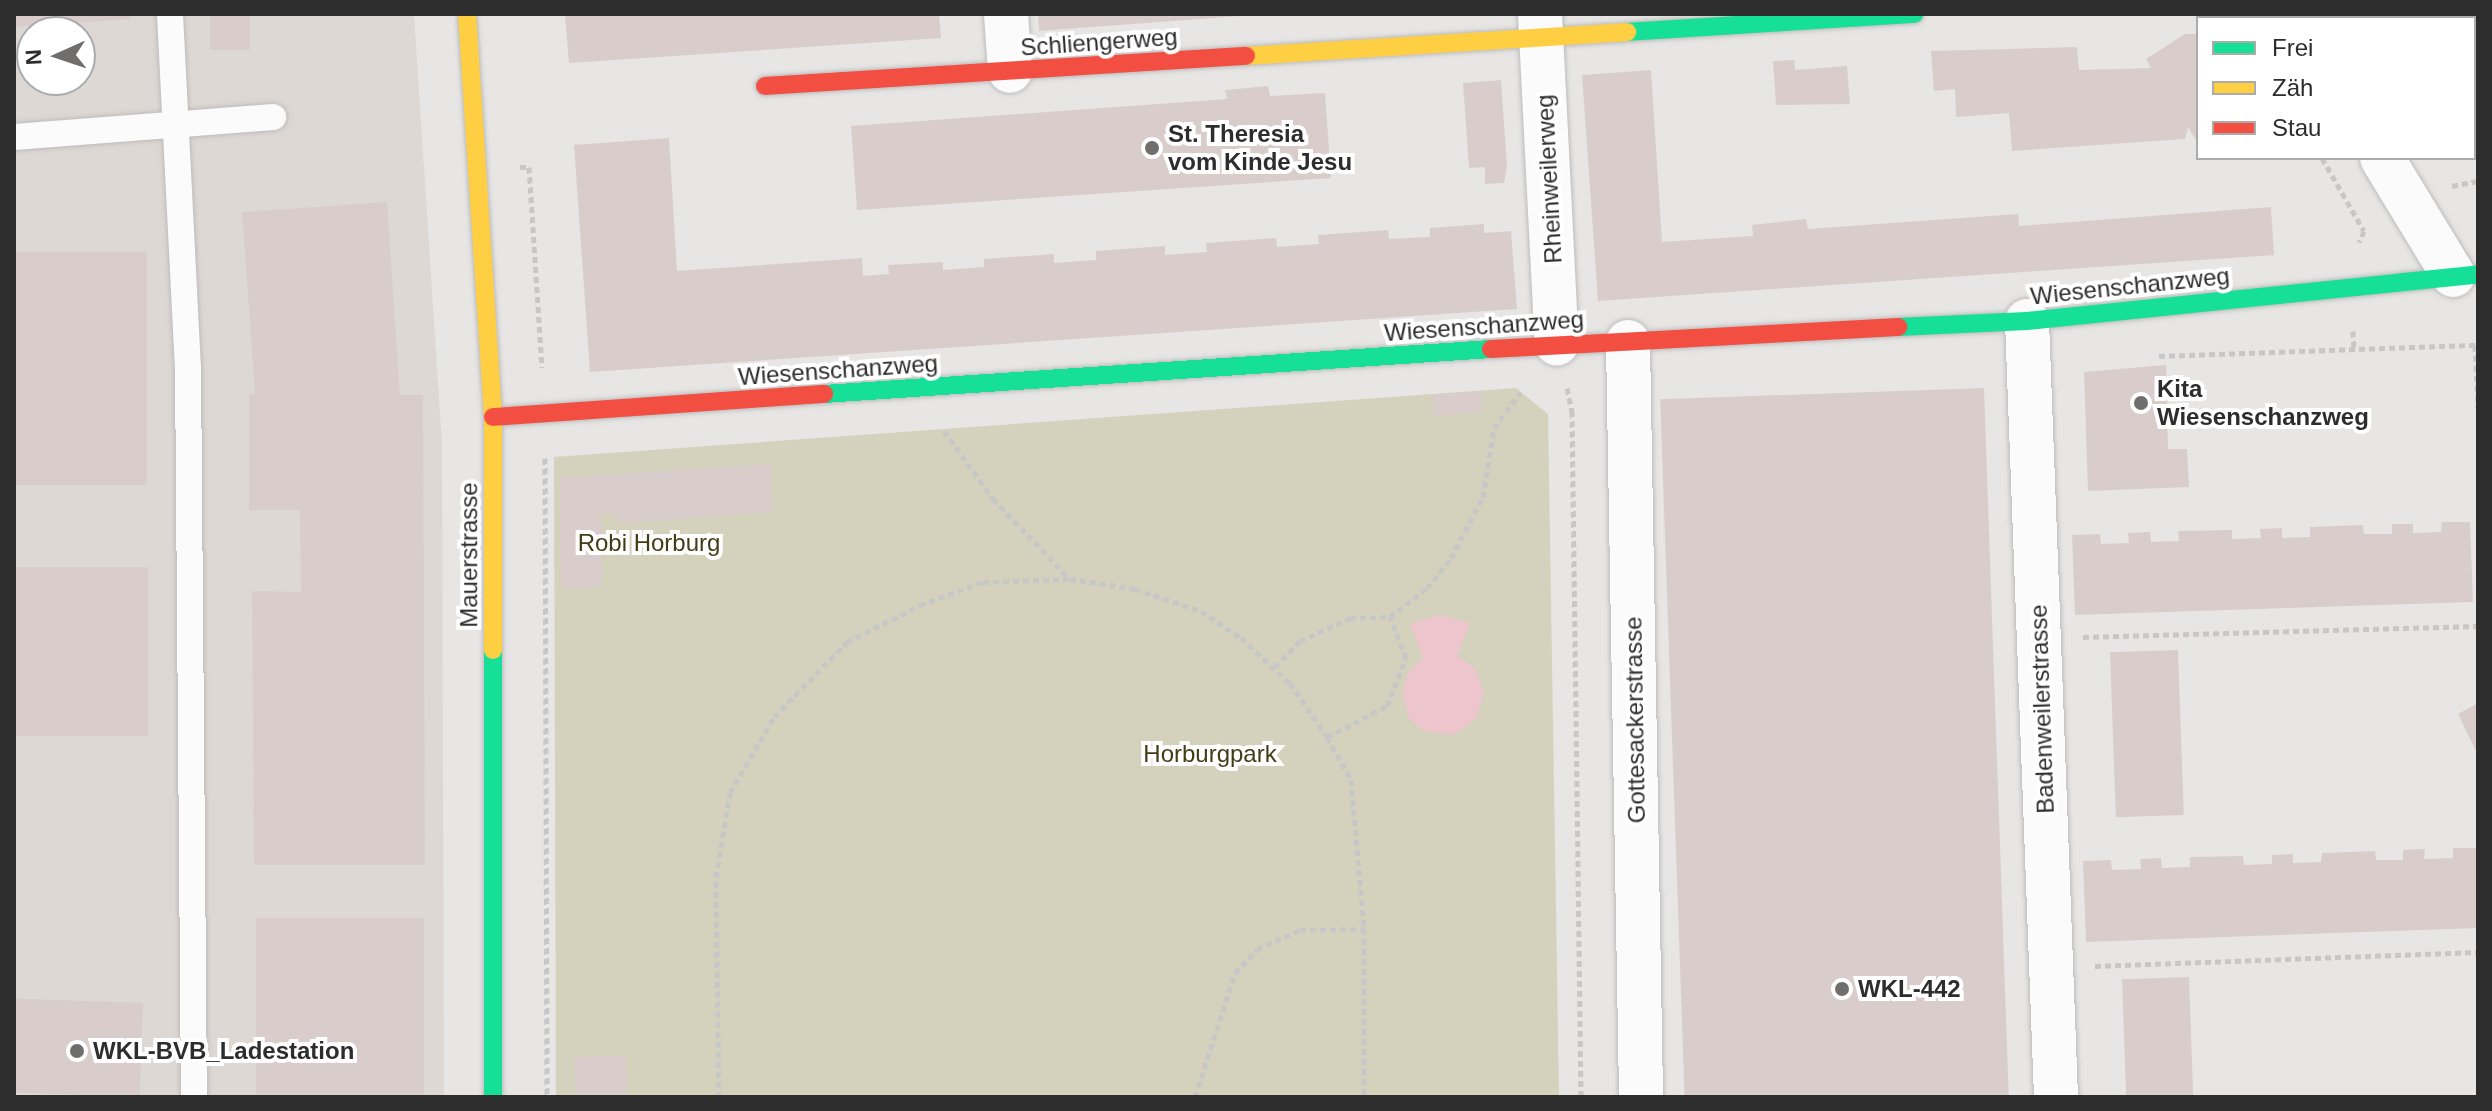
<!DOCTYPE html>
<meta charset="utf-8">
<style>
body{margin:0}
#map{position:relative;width:2492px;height:1111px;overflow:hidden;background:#e7e6e5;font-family:Helvetica,sans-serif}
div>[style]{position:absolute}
.built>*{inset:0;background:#ded8d4}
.green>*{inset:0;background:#d4d1bc}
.water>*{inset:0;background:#edc5cd}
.building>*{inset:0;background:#d8cdcb;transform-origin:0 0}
.path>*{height:5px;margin-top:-2.5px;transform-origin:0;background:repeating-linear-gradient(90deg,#c8c7c7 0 6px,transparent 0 10px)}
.roads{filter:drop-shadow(0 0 2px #bdbcbc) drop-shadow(0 0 2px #bdbcbc)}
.lane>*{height:26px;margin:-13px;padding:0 13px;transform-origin:13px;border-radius:13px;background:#fbfbfb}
.street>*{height:44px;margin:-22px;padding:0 22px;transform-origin:22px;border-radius:22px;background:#fbfbfb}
.fast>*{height:18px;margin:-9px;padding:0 9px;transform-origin:9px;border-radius:9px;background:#16e098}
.slow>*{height:18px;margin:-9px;padding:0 9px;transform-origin:9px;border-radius:9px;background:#ffcf43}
.jam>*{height:18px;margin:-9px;padding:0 9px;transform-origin:9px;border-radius:9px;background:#f24e42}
.dots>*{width:22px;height:22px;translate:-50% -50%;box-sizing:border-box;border:4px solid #fff;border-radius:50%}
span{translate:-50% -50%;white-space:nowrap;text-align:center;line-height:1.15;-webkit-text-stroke:8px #fff;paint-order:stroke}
.street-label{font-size:24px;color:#2e2d2d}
.poi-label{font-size:24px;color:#2e2d2d;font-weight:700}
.left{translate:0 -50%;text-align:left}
.park-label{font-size:24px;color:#423d16}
.frame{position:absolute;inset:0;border:16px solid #2e2d2d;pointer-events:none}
.legend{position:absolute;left:2196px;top:16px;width:280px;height:144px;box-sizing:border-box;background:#fff;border:2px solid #ababab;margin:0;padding:10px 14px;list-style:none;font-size:24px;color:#2e2d2d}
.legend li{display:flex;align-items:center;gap:16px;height:40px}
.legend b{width:40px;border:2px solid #ababab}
.north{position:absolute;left:16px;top:16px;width:80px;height:80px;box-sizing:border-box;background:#fff;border:2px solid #ababab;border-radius:50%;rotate:267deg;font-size:22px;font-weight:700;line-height:32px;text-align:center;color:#2e2d2d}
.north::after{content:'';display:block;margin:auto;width:28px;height:36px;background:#6f6e6d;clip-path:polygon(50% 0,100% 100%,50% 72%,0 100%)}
</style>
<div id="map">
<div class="built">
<i style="clip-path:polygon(evenodd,14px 14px,414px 14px,442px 444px,444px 1097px,14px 1097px,14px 14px,32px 32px,80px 32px,80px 80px,32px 80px,32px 32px)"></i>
</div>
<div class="green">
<i style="clip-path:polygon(1516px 388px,1548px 414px,1559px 1097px,556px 1097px,554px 457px)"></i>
</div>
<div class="water">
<i style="clip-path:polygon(1439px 615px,1470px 623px,1457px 656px,1474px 667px,1484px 692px,1476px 719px,1453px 735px,1425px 731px,1409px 719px,1402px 692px,1409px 672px,1423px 658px,1410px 624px)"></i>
</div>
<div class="building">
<i style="clip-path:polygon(14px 14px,131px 14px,131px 19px,14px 27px)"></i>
<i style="left:210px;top:14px;width:40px;height:36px"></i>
<i style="clip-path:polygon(565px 14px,939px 14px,941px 38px,569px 63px)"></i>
<i style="clip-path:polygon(1038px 14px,1239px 14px,1239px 16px,1039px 31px)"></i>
<i style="left:2344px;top:14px;width:91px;height:5px"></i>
<i style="clip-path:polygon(2185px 34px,2198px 34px,2198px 143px,2188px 127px,2185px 139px,2012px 151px,2009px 113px,1956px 117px,1955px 89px,1934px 91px,1931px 51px,2077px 47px,2079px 70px,2151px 68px,2146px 59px)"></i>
<i style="clip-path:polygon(1794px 60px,1795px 70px,1847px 66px,1850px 104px,1776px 105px,1773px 61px)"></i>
<i style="clip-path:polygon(1651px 70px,1662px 242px,1753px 236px,1752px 225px,1806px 219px,1808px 229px,2018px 214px,2019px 226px,2271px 207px,2274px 255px,1598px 301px,1582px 75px)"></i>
<i style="clip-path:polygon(1501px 80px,1507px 166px,1504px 183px,1485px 184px,1485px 167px,1469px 168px,1463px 83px)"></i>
<i style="clip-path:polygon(1268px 86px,1270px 96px,1325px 93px,1331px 178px,857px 210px,851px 126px,1227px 99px,1225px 90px)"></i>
<i style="clip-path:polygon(2474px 87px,2478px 88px,2474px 154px)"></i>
<i style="clip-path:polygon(669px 138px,677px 271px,862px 258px,863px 276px,889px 274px,888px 265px,943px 262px,943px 270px,984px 267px,984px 259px,1054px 254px,1054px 263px,1096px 260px,1096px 251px,1165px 246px,1165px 255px,1207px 252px,1206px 243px,1276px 238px,1277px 247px,1319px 244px,1318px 235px,1388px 230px,1389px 239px,1430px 237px,1430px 228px,1484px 224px,1484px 233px,1511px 231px,1517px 309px,590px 372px,574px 145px)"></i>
<i style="clip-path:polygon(387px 202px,400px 395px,423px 395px,425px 865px,254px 865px,252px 591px,301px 592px,300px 510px,249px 510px,249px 395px,255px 393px,242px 212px)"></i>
<i style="left:147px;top:252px;width:233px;height:133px;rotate:90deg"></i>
<i style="clip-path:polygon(2166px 365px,2168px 449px,2187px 449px,2189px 487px,2088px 491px,2084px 372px)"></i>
<i style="left:1984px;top:388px;width:709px;height:324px;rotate:88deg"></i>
<i style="left:1481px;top:391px;width:21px;height:49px;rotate:85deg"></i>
<i style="clip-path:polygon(770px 464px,773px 512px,617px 523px,616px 514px,597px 514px,602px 519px,602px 587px,561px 588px,560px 478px)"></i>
<i style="clip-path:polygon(2442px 522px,2470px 522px,2473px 602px,2075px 615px,2072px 535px,2100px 534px,2101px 544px,2129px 543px,2128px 533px,2150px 532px,2151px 542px,2179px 541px,2178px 531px,2232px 530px,2232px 539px,2261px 538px,2260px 529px,2282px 528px,2282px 538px,2310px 537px,2310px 527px,2363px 525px,2364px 534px,2392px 534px,2392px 524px,2413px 524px,2413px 533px,2441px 532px)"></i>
<i style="left:14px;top:567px;width:134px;height:169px"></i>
<i style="left:2178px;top:650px;width:165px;height:68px;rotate:88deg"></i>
<i style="clip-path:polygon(2478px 703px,2478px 755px,2458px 714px)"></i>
<i style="clip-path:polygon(2453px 848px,2478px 848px,2478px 928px,2086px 942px,2083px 861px,2111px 860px,2112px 870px,2141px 869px,2140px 859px,2161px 858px,2162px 868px,2190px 867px,2190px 857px,2243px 856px,2244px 865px,2272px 864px,2272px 855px,2293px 854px,2293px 863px,2321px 862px,2322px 853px,2375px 851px,2376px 860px,2403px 860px,2403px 850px,2425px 849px,2424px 859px,2453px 858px)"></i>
<i style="left:424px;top:918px;width:179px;height:168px;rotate:90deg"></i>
<i style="left:2189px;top:977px;width:120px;height:67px;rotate:88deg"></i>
<i style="left:143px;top:1003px;width:94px;height:129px;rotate:92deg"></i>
<i style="left:626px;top:1056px;width:41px;height:52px;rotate:89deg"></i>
</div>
<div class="path">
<i style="left:2239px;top:14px;width:5px;rotate:53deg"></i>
<i style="left:2322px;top:158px;width:84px;rotate:60.1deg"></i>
<i style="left:2364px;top:231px;width:12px;rotate:114deg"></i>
<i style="left:520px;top:167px;width:9px"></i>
<i style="left:529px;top:167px;width:201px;rotate:86.3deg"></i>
<i style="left:2452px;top:186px;width:26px;rotate:-11deg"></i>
<i style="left:2353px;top:331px;width:19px;rotate:87deg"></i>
<i style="left:2475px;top:345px;width:62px;rotate:87.2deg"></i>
<i style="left:2159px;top:356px;width:319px;rotate:-2deg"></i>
<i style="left:1567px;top:388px;width:24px;rotate:78deg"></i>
<i style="left:1572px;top:411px;width:686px;rotate:89.25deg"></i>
<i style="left:944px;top:431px;width:84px;rotate:54.2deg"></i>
<i style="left:993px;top:499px;width:110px;rotate:46.1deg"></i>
<i style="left:545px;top:458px;width:639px;rotate:89.82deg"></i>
<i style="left:2083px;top:637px;width:395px;rotate:-1.6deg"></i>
<i style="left:1275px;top:667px;width:36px;rotate:-46deg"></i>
<i style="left:1300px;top:641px;width:55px;rotate:-24.7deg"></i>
<i style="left:1350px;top:618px;width:40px;rotate:-1.4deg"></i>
<i style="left:1390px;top:617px;width:47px;rotate:-38.1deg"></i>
<i style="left:1427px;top:588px;width:38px;rotate:-51deg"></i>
<i style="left:1451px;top:558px;width:69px;rotate:-62.3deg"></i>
<i style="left:1483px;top:497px;width:70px;rotate:-80.9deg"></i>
<i style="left:1494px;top:428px;width:44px;rotate:-53.4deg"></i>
<i style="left:1327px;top:737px;width:68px;rotate:-27.3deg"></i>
<i style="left:1387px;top:706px;width:52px;rotate:-68.4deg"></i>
<i style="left:1406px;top:658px;width:44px;rotate:-111.3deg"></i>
<i style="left:2095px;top:966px;width:383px;rotate:-2.1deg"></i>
<i style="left:719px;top:1097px;width:220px;rotate:-90.8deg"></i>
<i style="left:716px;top:877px;width:85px;rotate:-80.5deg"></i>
<i style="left:730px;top:793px;width:88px;rotate:-59.9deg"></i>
<i style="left:774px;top:717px;width:105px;rotate:-45.8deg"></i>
<i style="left:847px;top:642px;width:82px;rotate:-26.9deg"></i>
<i style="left:920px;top:605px;width:67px;rotate:-20.1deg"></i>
<i style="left:983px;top:582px;width:87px;rotate:-2deg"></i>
<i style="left:1070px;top:579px;width:66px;rotate:8.7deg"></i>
<i style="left:1135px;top:589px;width:70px;rotate:18.4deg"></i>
<i style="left:1201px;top:611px;width:48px;rotate:34deg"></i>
<i style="left:1241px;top:638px;width:67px;rotate:42.6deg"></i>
<i style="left:1290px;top:683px;width:65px;rotate:55.6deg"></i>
<i style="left:1327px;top:737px;width:49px;rotate:60.8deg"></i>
<i style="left:1351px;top:780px;width:150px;rotate:85deg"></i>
<i style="left:1364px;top:929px;width:168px;rotate:90deg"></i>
<i style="left:1195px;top:1097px;width:130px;rotate:-72.1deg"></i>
<i style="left:1235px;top:973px;width:33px;rotate:-47deg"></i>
<i style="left:1257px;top:949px;width:47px;rotate:-23.8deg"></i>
<i style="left:1300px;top:930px;width:64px;rotate:-0.9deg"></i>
</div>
<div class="roads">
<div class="lane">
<i style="left:170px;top:14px;width:353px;rotate:87.1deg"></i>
<i style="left:188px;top:367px;width:730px;rotate:89.53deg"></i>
<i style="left:14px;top:137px;width:260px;rotate:-4.4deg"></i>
</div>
<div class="street">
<i style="left:1006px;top:14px;width:57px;rotate:86deg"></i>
<i style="left:1540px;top:14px;width:330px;rotate:87.1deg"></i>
<i style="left:2292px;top:14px;width:5px;rotate:53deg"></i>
<i style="left:2382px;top:158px;width:137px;rotate:58.7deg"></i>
<i style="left:2027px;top:321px;width:777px;rotate:87.86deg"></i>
<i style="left:1628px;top:342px;width:755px;rotate:89.01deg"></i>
</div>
<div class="fast">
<i style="left:1627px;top:32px;width:288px;rotate:-3.6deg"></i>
<i style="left:1898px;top:327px;width:129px;rotate:-2.7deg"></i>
<i style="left:2027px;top:321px;width:453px;rotate:-5.9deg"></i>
<i style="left:824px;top:394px;width:669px;rotate:-3.86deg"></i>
<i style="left:493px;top:650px;width:447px;rotate:90deg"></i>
</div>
<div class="slow">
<i style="left:467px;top:14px;width:404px;rotate:86.3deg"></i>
<i style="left:493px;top:417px;width:233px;rotate:90deg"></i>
<i style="left:1246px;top:56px;width:382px;rotate:-3.6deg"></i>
</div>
<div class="jam">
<i style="left:765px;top:86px;width:482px;rotate:-3.6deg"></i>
<i style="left:1491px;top:349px;width:408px;rotate:-3.1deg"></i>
<i style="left:493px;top:417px;width:332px;rotate:-4deg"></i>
</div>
</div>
<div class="dots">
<i style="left:1152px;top:148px;background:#6f6e6d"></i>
<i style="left:2141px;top:403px;background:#6f6e6d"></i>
<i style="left:1842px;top:989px;background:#6f6e6d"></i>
<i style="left:77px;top:1051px;background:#6f6e6d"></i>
</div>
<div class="street-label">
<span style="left:1099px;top:42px;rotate:-4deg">Schliengerweg</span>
<span style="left:1549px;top:179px;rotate:-93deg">Rheinweilerweg</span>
<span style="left:2130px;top:286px;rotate:-6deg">Wiesenschanzweg</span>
<span style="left:1484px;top:326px;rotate:-4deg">Wiesenschanzweg</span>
<span style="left:838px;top:370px;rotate:-4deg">Wiesenschanzweg</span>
<span style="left:469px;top:555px;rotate:-90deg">Mauerstrasse</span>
<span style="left:2042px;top:709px;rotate:-92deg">Badenweilerstrasse</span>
<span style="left:1635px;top:720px;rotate:-91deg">Gottesackerstrasse</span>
</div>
<div class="poi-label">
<span class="left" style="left:1168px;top:148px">St. Theresia<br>vom Kinde Jesu</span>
<span class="left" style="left:2157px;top:403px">Kita<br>Wiesenschanzweg</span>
<span class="left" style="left:1858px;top:989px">WKL-442</span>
<span class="left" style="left:93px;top:1051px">WKL-BVB_Ladestation</span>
</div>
<div class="park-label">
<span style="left:649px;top:543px">Robi Horburg</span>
<span style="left:1210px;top:754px">Horburgpark</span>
</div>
<div class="frame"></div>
<ul class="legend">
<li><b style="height:10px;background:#16e098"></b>Frei</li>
<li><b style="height:10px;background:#ffcf43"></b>Zäh</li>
<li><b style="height:10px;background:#f24e42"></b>Stau</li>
</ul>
<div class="north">N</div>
</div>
